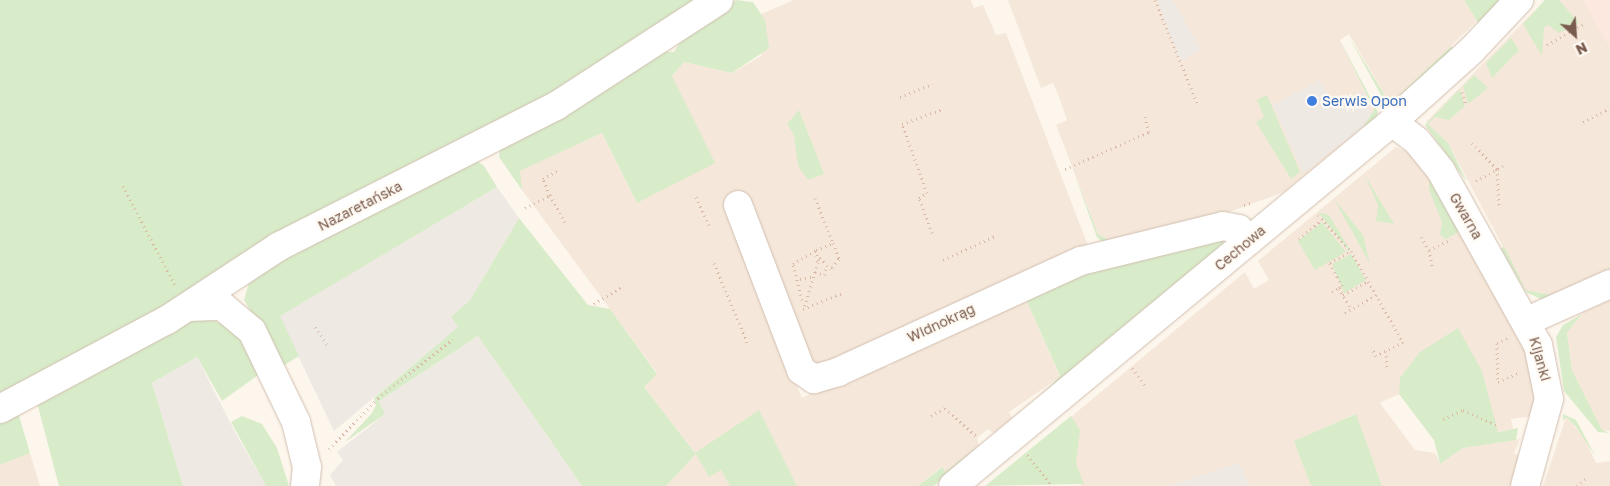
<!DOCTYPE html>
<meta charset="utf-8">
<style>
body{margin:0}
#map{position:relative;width:1610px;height:486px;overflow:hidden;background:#fdf6ec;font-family:"Golos Text",sans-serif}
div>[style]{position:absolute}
.residential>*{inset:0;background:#f5e8da}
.commercial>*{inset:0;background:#fde8e0}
.industrial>*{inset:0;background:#efe9e4}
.green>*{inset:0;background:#d8ecc9}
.path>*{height:3px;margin-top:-1.5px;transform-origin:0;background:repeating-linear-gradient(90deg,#d9b8a5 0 1px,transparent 0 5px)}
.roads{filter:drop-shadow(0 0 1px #d1beb0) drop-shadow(0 0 1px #d1beb0)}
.minor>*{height:28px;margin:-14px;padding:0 14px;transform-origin:14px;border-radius:14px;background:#fff}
.dots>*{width:14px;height:14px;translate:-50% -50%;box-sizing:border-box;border:2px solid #fffaf3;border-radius:50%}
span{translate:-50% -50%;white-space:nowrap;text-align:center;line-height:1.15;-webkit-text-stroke:4.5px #fffaf3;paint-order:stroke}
.shop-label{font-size:14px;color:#366cbe}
.left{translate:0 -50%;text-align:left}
.street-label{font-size:14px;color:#7a5c4d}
.north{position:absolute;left:1550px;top:10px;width:50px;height:50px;-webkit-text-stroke:4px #fffaf3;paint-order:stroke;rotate:154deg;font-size:14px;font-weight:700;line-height:20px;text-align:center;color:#7a5c4d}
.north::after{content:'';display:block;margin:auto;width:18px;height:22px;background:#7a5c4d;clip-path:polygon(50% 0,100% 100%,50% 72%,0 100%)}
</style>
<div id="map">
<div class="residential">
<i style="clip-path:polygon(794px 0,971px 0,974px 8px,983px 5px,996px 35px,1006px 33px,1089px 248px,821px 370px,806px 361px,738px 205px,725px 209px,802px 398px,871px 365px,890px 367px,904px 348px,1024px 295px,1060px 377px,1009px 412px,1012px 418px,994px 433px,988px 429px,977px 438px,979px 445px,945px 472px,941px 467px,918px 486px,666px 486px,696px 454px,644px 387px,657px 373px,522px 190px,519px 171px,602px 133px,637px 203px,672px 76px,684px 62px,732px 73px,761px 56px,765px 21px,761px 14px)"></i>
<i style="clip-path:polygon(1008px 0,1464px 0,1477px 21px,1390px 104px,1349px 34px,1340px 40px,1374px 110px,1373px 119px,1282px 193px,1201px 222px,1115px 243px,1098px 234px,1056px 125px,1067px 120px,1059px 97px,1053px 83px,1041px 88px)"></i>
<i style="clip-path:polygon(1545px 0,1610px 0,1610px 272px,1556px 296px,1526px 290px,1448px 143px,1426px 122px)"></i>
<i style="clip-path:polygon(1396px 147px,1411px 154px,1429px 175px,1523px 346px,1536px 387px,1533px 416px,1511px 419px,1513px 429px,1435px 441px,1399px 394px,1380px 403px,1415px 450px,1435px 453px,1440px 464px,1463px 448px,1520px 439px,1514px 453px,1521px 458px,1511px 486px,1382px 486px,1355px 414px,1295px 441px,1311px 486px,1250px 486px,1239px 463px,1169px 486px,1081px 486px,1060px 426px,1245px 272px,1254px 289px,1269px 280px,1258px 261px)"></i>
<i style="clip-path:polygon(1610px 300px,1610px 431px,1602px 430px,1572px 370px,1567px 333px,1584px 312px)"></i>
<i style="clip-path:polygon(1566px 417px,1584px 437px,1596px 463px,1610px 461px,1610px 486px,1543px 486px)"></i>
<i style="clip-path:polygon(30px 453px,40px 486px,0 486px,0 465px)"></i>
</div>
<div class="commercial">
<i style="clip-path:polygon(1583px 0,1610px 0,1610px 48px)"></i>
</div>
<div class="industrial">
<i style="clip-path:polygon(1157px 0,1173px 0,1201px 50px,1180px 61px)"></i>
<i style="clip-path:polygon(1320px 80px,1336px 107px,1364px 91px,1373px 119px,1303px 173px,1273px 105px)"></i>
<i style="clip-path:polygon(497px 187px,519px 218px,470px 300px,451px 317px,458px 327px,334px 431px,279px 316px)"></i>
<i style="clip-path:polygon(478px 336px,582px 486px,336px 486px,330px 475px,343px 460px,337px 452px,385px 414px,379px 401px)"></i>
<i style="clip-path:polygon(197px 357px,235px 432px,266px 486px,183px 486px,152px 383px)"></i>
<i style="clip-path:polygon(1239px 463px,1250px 486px,1169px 486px)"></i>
</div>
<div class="green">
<i style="clip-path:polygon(0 0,706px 0,499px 124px,0 402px)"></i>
<i style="clip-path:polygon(736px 0,753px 2px,765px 20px,769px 48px,732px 73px,684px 62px,672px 76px,715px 163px,637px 203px,602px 133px,520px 171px,522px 190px,499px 157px,501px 144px,657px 51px,674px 52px,687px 31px)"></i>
<i style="clip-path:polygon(1464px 0,1501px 0,1479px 24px)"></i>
<i style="clip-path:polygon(1545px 0,1559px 0,1579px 23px,1559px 33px,1548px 25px,1544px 27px,1542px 56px,1523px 24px)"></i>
<i style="clip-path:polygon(1348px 35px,1390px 104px,1451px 46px,1453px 49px,1390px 106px,1387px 106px)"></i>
<i style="clip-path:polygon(1511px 38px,1519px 50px,1492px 78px,1486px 63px)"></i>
<i style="clip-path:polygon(1340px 40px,1378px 112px,1377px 116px,1359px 134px,1374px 110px)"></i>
<i style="clip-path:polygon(1474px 75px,1488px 88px,1468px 104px,1463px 86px)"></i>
<i style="clip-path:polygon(1460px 89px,1465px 106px,1449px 120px,1435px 117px,1428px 124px,1448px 143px,1467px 182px,1425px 125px)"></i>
<i style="clip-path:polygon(1267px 95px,1300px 172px,1291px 179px,1256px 122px,1264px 117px,1257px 100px)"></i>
<i style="clip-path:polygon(799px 110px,824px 174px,808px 180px,798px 166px,794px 135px,787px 124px)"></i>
<i style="clip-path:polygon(472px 157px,484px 166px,497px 187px,280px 316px,299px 356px,283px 366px,244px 300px,250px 279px)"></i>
<i style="clip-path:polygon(1074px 173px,1098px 234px,1114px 243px,1104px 244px,1097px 237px)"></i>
<i style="clip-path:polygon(1364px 174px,1394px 224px,1376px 221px,1378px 205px)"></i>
<i style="clip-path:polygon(1429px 175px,1460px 231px,1446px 239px,1440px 235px,1442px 222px,1429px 190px)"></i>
<i style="clip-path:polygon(1334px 199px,1363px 235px,1370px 264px)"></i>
<i style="clip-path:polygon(1318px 212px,1329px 215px,1350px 250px,1349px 251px)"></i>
<i style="clip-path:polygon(519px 218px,588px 305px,610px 309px,657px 374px,644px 387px,695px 453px,759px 410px,797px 486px,730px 486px,721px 470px,709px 477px,696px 454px,666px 486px,582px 486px,478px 336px,379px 401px,385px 414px,345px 442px,372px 413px,376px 405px,374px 398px,458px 327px,451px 317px,470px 300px)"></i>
<i style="clip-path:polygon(1322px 222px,1346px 252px,1315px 270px,1298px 241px)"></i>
<i style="clip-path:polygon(1223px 239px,1224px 246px,1035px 401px,1060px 376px,1024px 295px,904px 348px,890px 367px,903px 347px,1058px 278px)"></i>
<i style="clip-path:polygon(1504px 246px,1526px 290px,1556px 296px,1543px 300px,1526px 292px,1501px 249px)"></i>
<i style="clip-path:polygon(1351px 254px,1366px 280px,1344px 293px,1332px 264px)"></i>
<i style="clip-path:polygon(1582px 314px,1567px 333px,1572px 370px,1602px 430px,1610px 433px,1598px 432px,1564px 391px,1556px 337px,1563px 325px)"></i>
<i style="clip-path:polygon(211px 320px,231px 327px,246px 340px,261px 373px,222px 401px,197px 357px,152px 383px,183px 486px,59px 486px,36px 399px,153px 337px,193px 321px)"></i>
<i style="clip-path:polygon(1458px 328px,1482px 371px,1498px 432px,1518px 428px,1516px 440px,1463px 448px,1440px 464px,1434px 440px,1399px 394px,1400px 378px,1420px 352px)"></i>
<i style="clip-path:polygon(17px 409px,30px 453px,0 465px,0 418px)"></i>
<i style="clip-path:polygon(1356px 414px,1382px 486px,1311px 486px,1294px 441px)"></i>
<i style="clip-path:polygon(1563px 414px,1576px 420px,1596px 457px,1576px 427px,1566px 417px,1563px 421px)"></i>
<i style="clip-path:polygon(242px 416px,262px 424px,277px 448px,289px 486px,266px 486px,231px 422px)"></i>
<i style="clip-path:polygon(1071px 416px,1080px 430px,1076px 464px,1084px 484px,985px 486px)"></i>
<i style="clip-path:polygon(979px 445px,934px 486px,918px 486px,942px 467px,945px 472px)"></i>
</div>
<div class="path">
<i style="left:1155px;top:0;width:111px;rotate:67.8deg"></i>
<i style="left:1547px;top:45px;width:44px;rotate:-30.1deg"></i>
<i style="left:1462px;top:92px;width:14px;rotate:73deg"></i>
<i style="left:900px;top:97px;width:35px;rotate:-22deg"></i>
<i style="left:1583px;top:122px;width:30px;rotate:-27deg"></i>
<i style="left:1472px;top:143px;width:36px;rotate:46deg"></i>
<i style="left:1497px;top:169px;width:38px;rotate:87deg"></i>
<i style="left:1065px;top:169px;width:92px;rotate:-23.8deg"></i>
<i style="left:1149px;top:132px;width:16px;rotate:-105deg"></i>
<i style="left:1476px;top:181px;width:31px;rotate:-29deg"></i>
<i style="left:123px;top:186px;width:112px;rotate:62.3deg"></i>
<i style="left:550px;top:195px;width:17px;rotate:-114deg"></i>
<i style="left:543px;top:179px;width:17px;rotate:-31deg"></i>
<i style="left:696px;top:197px;width:33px;rotate:65deg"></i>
<i style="left:815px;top:198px;width:48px;rotate:68.2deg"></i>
<i style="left:1244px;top:205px;width:9px;rotate:-18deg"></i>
<i style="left:525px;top:208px;width:28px;rotate:-27deg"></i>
<i style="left:550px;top:195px;width:31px;rotate:61deg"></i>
<i style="left:1318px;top:215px;width:49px;rotate:47.5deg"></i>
<i style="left:1351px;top:251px;width:105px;rotate:60.3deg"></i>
<i style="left:1403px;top:342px;width:30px;rotate:153deg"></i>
<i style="left:1376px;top:356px;width:10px;rotate:-119deg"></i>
<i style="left:932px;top:233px;width:37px;rotate:-110deg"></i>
<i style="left:919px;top:198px;width:9px;rotate:-32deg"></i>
<i style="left:927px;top:193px;width:73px;rotate:-109.9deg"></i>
<i style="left:902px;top:124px;width:44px;rotate:-20.1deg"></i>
<i style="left:1421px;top:237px;width:15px;rotate:58deg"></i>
<i style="left:1429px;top:250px;width:25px;rotate:-26deg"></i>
<i style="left:1299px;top:239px;width:30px;rotate:-40deg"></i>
<i style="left:816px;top:250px;width:18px;rotate:-22deg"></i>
<i style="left:833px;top:243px;width:17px;rotate:69deg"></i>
<i style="left:839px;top:259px;width:13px;rotate:129deg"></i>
<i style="left:831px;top:269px;width:17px;rotate:-135deg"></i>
<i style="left:1429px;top:250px;width:16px;rotate:79deg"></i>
<i style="left:943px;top:260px;width:57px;rotate:-24.8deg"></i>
<i style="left:714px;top:263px;width:86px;rotate:67.3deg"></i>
<i style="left:815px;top:272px;width:10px;rotate:17deg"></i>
<i style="left:825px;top:275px;width:8px;rotate:-83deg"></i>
<i style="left:800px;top:279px;width:14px;rotate:-12deg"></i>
<i style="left:1339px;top:288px;width:4px;rotate:-34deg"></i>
<i style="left:1342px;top:286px;width:26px;rotate:-118deg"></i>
<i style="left:1330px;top:263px;width:22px;rotate:-30deg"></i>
<i style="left:1332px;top:292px;width:8px;rotate:-30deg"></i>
<i style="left:1339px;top:288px;width:24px;rotate:60deg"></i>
<i style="left:1343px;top:295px;width:29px;rotate:-29deg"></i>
<i style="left:802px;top:300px;width:37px;rotate:-104deg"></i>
<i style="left:793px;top:264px;width:27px;rotate:-31deg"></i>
<i style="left:816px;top:250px;width:12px;rotate:81deg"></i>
<i style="left:818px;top:262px;width:48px;rotate:106.9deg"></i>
<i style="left:594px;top:304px;width:34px;rotate:-32deg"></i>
<i style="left:803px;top:309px;width:42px;rotate:-22.3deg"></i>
<i style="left:1345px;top:313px;width:36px;rotate:-30deg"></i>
<i style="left:315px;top:327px;width:25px;rotate:56deg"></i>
<i style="left:1507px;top:338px;width:11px;rotate:153deg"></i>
<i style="left:1497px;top:343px;width:39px;rotate:89deg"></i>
<i style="left:1498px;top:382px;width:22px;rotate:-24deg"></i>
<i style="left:1386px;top:351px;width:18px;rotate:87deg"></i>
<i style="left:1132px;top:368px;width:22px;rotate:54deg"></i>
<i style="left:931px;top:416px;width:16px;rotate:-30deg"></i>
<i style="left:945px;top:408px;width:42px;rotate:42.1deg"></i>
<i style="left:1443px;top:419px;width:22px;rotate:-24deg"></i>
<i style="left:1463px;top:410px;width:37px;rotate:24deg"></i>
<i style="left:329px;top:449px;width:71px;rotate:-46.1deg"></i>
<i style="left:378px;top:398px;width:95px;rotate:-38.2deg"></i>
<i style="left:1027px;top:455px;width:40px;rotate:51deg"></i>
<i style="left:1577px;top:486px;width:14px;rotate:-39deg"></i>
</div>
<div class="roads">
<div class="minor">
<i style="left:1392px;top:122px;width:31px;rotate:37deg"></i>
<i style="left:1417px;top:141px;width:38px;rotate:51deg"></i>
<i style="left:1441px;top:171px;width:199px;rotate:60.9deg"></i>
<i style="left:1538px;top:345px;width:55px;rotate:78.5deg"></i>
<i style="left:1549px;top:399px;width:90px;rotate:105.4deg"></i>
<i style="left:738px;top:205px;width:177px;rotate:69.1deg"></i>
<i style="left:801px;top:370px;width:16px;rotate:35deg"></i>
<i style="left:814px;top:379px;width:25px;rotate:-16deg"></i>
<i style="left:838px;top:372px;width:267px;rotate:-24.6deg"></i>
<i style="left:1081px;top:261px;width:146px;rotate:-13.8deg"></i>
<i style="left:1223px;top:226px;width:16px;rotate:11deg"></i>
<i style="left:1239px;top:229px;width:15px;rotate:48deg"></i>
<i style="left:188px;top:307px;width:34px;rotate:-2deg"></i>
<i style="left:222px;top:306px;width:39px;rotate:40deg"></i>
<i style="left:252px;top:331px;width:101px;rotate:64.2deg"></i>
<i style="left:296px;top:422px;width:46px;rotate:76.3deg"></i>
<i style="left:307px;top:467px;width:19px;rotate:96deg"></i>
<i style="left:1527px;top:321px;width:91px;rotate:-24deg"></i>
<i style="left:0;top:409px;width:189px;rotate:-28.1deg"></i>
<i style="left:167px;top:320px;width:133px;rotate:-33.3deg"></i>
<i style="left:278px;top:247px;width:312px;rotate:-26.9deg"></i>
<i style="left:556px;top:106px;width:194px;rotate:-33deg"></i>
<i style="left:953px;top:486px;width:570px;rotate:-39.66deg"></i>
<i style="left:1392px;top:122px;width:108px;rotate:-42deg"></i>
<i style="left:1472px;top:50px;width:69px;rotate:-46.8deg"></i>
</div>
</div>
<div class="dots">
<i style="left:1312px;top:101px;background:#3f7fe0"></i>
</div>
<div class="shop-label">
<span class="left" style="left:1322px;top:101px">Serwis Opon</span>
</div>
<div class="street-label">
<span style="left:360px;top:206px;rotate:-27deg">Nazaretańska</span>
<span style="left:1466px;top:216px;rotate:60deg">Gwarna</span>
<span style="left:1240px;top:248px;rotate:-40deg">Cechowa</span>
<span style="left:941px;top:323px;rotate:-25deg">Widnokrąg</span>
<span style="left:1540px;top:359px;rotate:74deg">Kijanki</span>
</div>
<div class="north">N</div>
</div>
